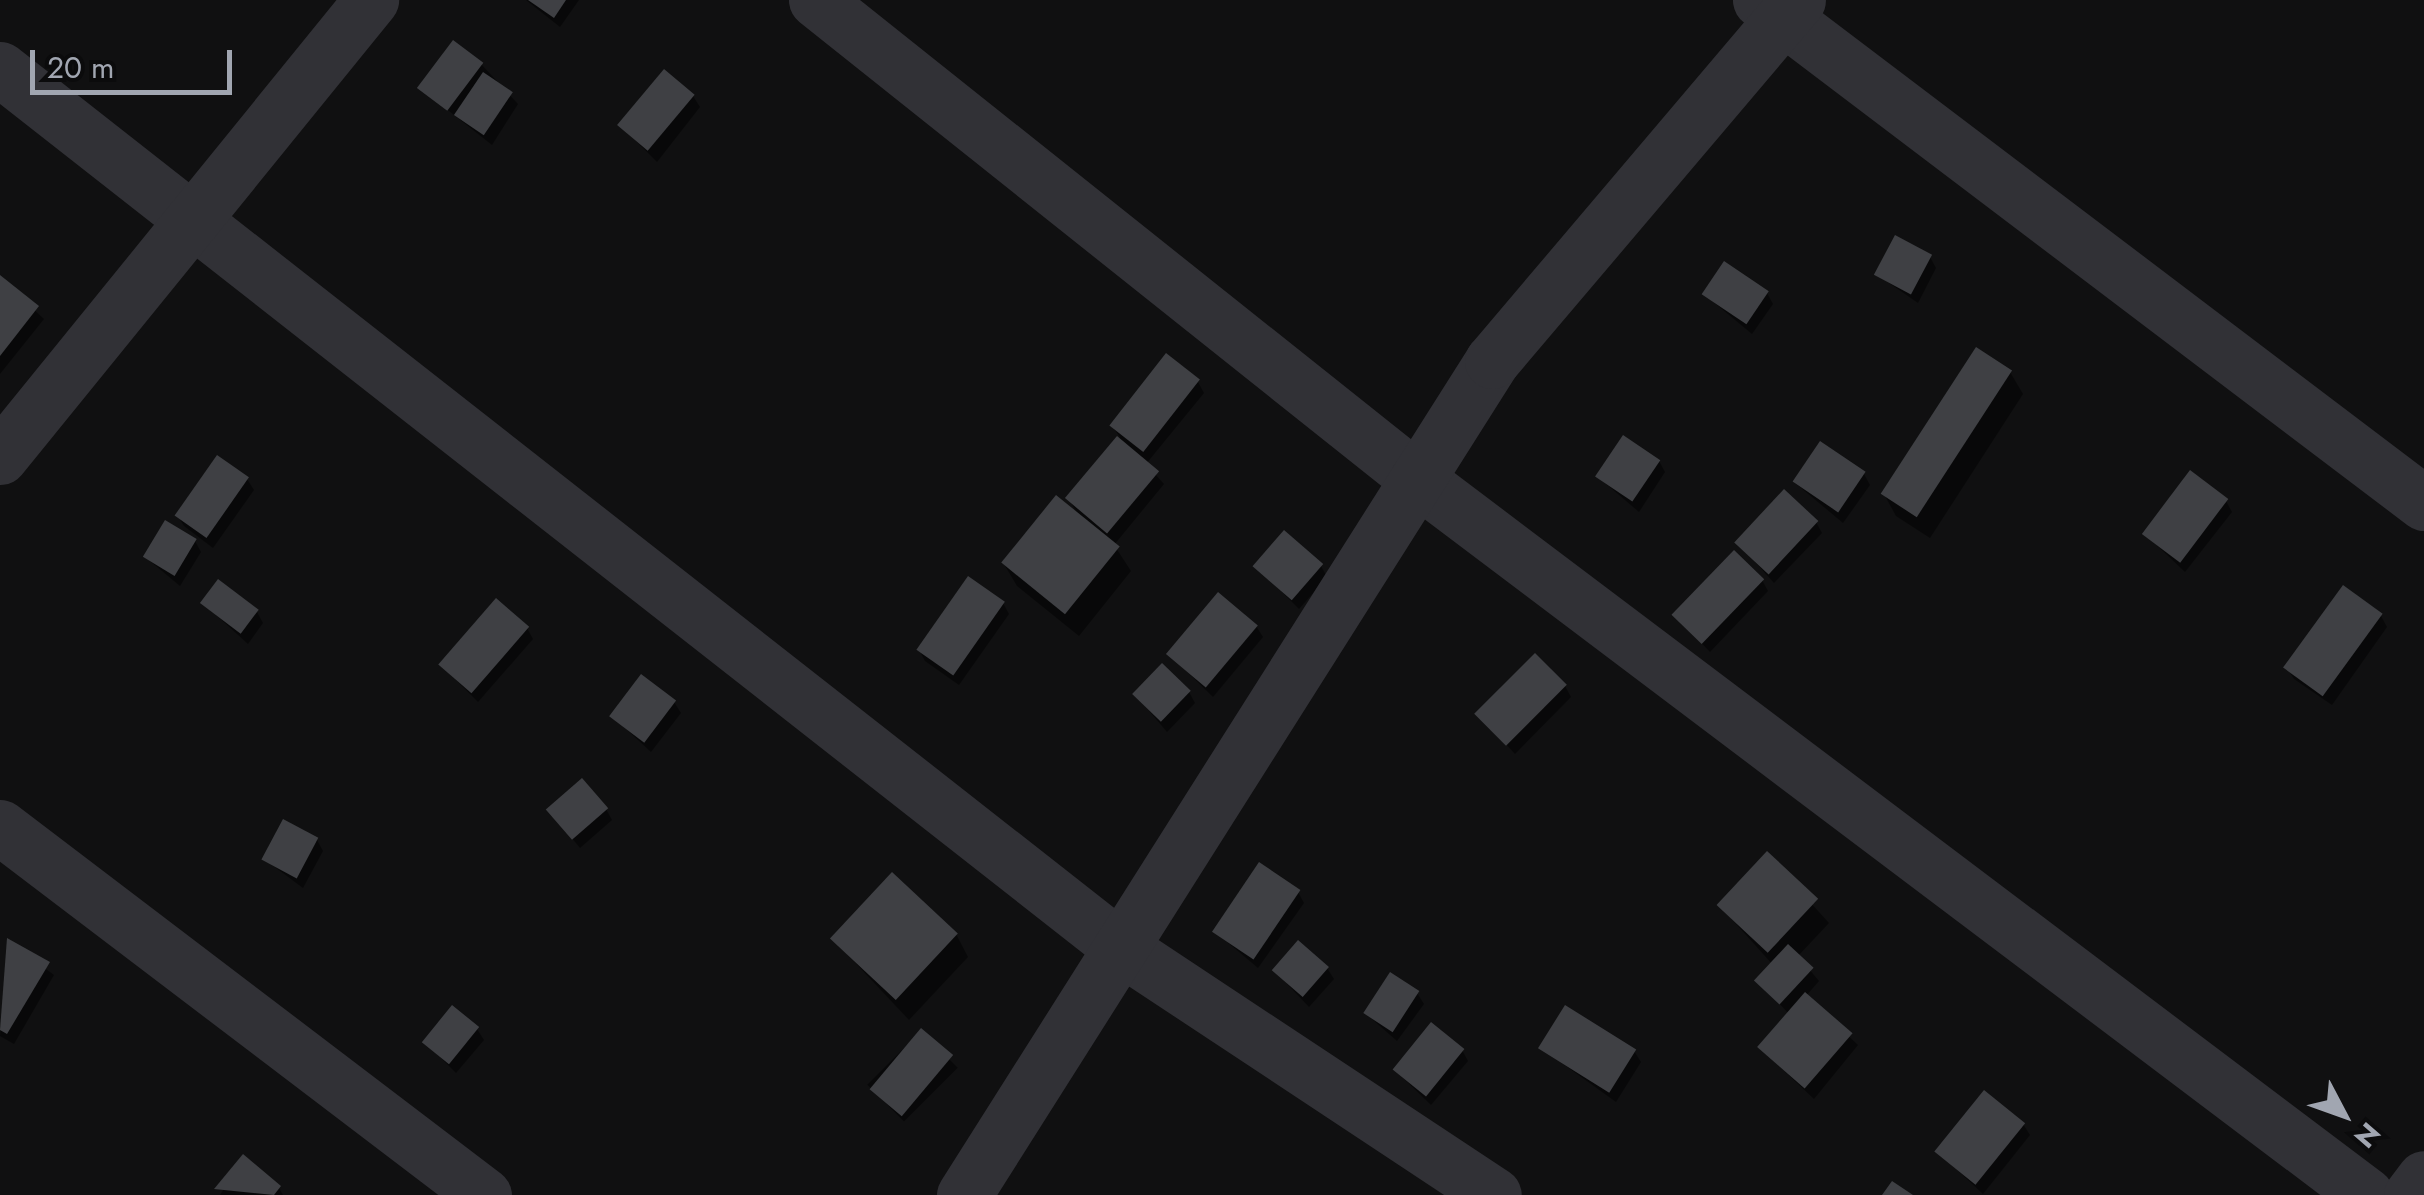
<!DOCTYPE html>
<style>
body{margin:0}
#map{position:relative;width:2424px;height:1195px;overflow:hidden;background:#101011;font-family:Jost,sans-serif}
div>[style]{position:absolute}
.shadow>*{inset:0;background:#0007;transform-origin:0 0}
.building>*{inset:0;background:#3f4044;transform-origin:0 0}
.street>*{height:55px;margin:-27.5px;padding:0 27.5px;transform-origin:27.5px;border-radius:27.5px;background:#313136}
span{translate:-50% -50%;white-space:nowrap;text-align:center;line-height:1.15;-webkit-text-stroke:10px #0b0b0c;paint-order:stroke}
.north{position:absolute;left:2294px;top:1065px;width:100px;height:100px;-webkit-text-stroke:8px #0b0b0c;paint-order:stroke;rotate:131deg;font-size:28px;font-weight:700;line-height:40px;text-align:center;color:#a1a6b1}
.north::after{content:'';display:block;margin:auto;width:35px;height:45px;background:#a1a6b1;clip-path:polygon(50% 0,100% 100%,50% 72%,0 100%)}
.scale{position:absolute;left:30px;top:50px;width:202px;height:45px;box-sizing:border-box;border:5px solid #a1a6b1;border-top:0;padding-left:12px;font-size:30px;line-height:35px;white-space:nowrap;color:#a1a6b1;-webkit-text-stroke:8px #0b0b0c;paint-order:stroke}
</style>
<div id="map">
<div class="shadow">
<i style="clip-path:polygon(526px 0,579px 0,560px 27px)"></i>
<i style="clip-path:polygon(481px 64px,518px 104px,492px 145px,420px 88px)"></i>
<i style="clip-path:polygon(693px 96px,700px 107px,657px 162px,621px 126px)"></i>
<i style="clip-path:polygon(1930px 257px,1936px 268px,1918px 303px,1876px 274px)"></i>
<i style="clip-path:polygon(1px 279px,44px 319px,0 374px,0 281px)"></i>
<i style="clip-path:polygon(1767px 293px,1773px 304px,1752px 334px,1705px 295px)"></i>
<i style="clip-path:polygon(2010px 372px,2023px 394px,1930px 538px,1896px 516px,1884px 494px)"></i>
<i style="clip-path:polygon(1198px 382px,1204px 393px,1146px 464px,1164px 484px,1114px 545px,1131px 571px,1079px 636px,1017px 586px,1004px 564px,1079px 516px,1068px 498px,1120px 437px,1110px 424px)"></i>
<i style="clip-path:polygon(1659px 461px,1665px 472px,1639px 512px,1598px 477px)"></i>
<i style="clip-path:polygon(1864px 474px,1870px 485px,1843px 523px,1794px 482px)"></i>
<i style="clip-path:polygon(247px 479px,254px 490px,213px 548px,184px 526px,177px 515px)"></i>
<i style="clip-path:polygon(2226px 501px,2232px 512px,2185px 572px,2143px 532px)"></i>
<i style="clip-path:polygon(1816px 522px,1822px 533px,1774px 583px,1738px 543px)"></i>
<i style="clip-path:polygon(195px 541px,201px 552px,180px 586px,144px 556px)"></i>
<i style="clip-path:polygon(1256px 566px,1321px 566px,1327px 577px,1299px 609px)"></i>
<i style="clip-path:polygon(1762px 580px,1768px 591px,1710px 652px,1675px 615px)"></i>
<i style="clip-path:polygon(203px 603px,257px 612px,263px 623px,248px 644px)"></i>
<i style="clip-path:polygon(1003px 603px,1009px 614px,959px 685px,925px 661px,919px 650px)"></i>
<i style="clip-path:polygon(2381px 616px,2387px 627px,2332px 705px,2294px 679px,2287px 668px)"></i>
<i style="clip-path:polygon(1256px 626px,1263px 637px,1213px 697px,1170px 655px)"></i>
<i style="clip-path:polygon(527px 628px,533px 639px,478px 702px,441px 665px)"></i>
<i style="clip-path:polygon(1565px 686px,1571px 697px,1515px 754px,1479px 715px)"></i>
<i style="clip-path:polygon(1189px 692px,1195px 703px,1167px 732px,1134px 693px)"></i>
<i style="clip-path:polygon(674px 702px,681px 713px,651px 752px,612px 716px)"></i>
<i style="clip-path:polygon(606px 809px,612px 820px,580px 848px,549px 810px)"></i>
<i style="clip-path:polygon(317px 840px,323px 851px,303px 888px,264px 859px)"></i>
<i style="clip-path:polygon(1767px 855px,1829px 923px,1798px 956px,1819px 981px,1806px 996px,1858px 1045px,1814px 1099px,1762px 1050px,1790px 1015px,1758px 981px,1773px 965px,1720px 906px)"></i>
<i style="clip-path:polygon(1298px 892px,1304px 903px,1258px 968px,1213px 930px)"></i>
<i style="clip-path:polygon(956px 934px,968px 957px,909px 1020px,832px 938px)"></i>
<i style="clip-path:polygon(8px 941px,54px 975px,14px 1044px,0 1036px)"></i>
<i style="clip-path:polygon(1327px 968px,1334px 979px,1309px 1007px,1274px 970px)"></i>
<i style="clip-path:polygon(1417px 993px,1424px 1004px,1397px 1041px,1364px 1012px)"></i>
<i style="clip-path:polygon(477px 1029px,484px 1040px,456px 1073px,425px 1042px)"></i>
<i style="left:921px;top:1031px;width:52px;height:76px;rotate:45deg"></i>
<i style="clip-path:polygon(1541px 1048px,1634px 1051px,1641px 1062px,1616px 1102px)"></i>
<i style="clip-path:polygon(1462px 1050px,1468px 1061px,1431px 1105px,1395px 1070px)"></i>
<i style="clip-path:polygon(2023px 1124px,2030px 1135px,1983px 1194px,1938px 1152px)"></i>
<i style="clip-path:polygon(243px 1158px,279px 1188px,283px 1195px,220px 1195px)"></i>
</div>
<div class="building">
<i style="clip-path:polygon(528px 0,566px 0,554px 18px)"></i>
<i style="left:453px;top:40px;width:38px;height:60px;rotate:37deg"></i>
<i style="left:664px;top:69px;width:40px;height:73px;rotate:40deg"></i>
<i style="left:483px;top:72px;width:36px;height:52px;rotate:34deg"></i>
<i style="left:1895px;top:235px;width:42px;height:45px;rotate:28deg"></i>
<i style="left:1724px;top:261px;width:54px;height:40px;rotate:34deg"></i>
<i style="clip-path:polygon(0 275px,39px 306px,0 356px)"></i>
<i style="left:1976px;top:347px;width:43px;height:175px;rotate:33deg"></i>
<i style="left:1166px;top:353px;width:43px;height:92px;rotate:38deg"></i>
<i style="left:1623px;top:435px;width:45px;height:50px;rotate:34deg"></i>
<i style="left:1117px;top:436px;width:55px;height:81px;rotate:40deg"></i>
<i style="left:1820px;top:441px;width:55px;height:49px;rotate:34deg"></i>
<i style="left:217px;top:455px;width:39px;height:74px;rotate:35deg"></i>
<i style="left:2190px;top:470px;width:48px;height:80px;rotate:37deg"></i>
<i style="left:1784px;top:489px;width:47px;height:73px;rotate:43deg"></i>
<i style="left:1056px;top:495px;width:82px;height:87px;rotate:39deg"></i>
<i style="left:165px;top:520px;width:37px;height:43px;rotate:31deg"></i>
<i style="left:1284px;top:530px;width:52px;height:48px;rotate:41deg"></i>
<i style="left:1734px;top:550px;width:42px;height:90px;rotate:44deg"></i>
<i style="left:968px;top:576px;width:45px;height:90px;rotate:35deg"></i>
<i style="left:218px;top:579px;width:51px;height:30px;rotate:37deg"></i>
<i style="left:2343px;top:585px;width:49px;height:102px;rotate:36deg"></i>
<i style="left:1218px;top:592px;width:52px;height:81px;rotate:40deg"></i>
<i style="left:496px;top:598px;width:44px;height:88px;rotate:41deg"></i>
<i style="left:1535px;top:653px;width:45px;height:86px;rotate:45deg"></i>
<i style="left:1162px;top:663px;width:40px;height:43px;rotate:44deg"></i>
<i style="left:641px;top:674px;width:44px;height:53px;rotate:37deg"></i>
<i style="left:582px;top:778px;width:40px;height:48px;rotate:49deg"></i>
<i style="left:283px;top:819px;width:40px;height:46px;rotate:28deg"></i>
<i style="left:1767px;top:851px;width:70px;height:74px;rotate:43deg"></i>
<i style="left:1259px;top:862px;width:50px;height:84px;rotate:34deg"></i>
<i style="left:892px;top:872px;width:90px;height:91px;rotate:43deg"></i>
<i style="clip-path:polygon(7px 938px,50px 962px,7px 1034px,0 1030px)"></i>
<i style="left:1298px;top:940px;width:41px;height:40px;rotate:41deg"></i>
<i style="left:1788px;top:944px;width:35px;height:50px;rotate:43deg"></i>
<i style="left:1390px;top:972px;width:35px;height:49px;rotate:33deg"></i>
<i style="left:1805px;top:992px;width:63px;height:73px;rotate:41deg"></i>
<i style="left:452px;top:1005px;width:35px;height:48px;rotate:39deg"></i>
<i style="left:1565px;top:1005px;width:84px;height:51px;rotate:32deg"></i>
<i style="left:1431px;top:1022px;width:43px;height:61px;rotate:39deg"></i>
<i style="left:921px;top:1028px;width:42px;height:80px;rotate:40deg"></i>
<i style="left:1984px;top:1090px;width:53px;height:79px;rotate:39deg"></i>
<i style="clip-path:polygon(243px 1154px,281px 1186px,274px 1195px,214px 1189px)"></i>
<i style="clip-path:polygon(1892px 1181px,1913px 1195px,1882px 1195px)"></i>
</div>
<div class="street">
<i style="left:816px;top:0;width:769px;rotate:38.56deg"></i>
<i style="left:1417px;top:479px;width:1189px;rotate:37.03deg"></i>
<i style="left:1760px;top:0;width:833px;rotate:37.15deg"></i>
<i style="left:0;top:69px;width:1425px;rotate:38.1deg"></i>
<i style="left:1121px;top:948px;width:447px;rotate:33.5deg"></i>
<i style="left:0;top:457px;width:589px;rotate:-50.93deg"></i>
<i style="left:0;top:827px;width:608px;rotate:37.25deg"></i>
<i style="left:964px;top:1195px;width:987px;rotate:-57.66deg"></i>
<i style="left:1492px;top:361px;width:473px;rotate:-49.7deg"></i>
<i style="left:2411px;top:1195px;width:21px;rotate:-53deg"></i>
</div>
<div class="north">N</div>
<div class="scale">20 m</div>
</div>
